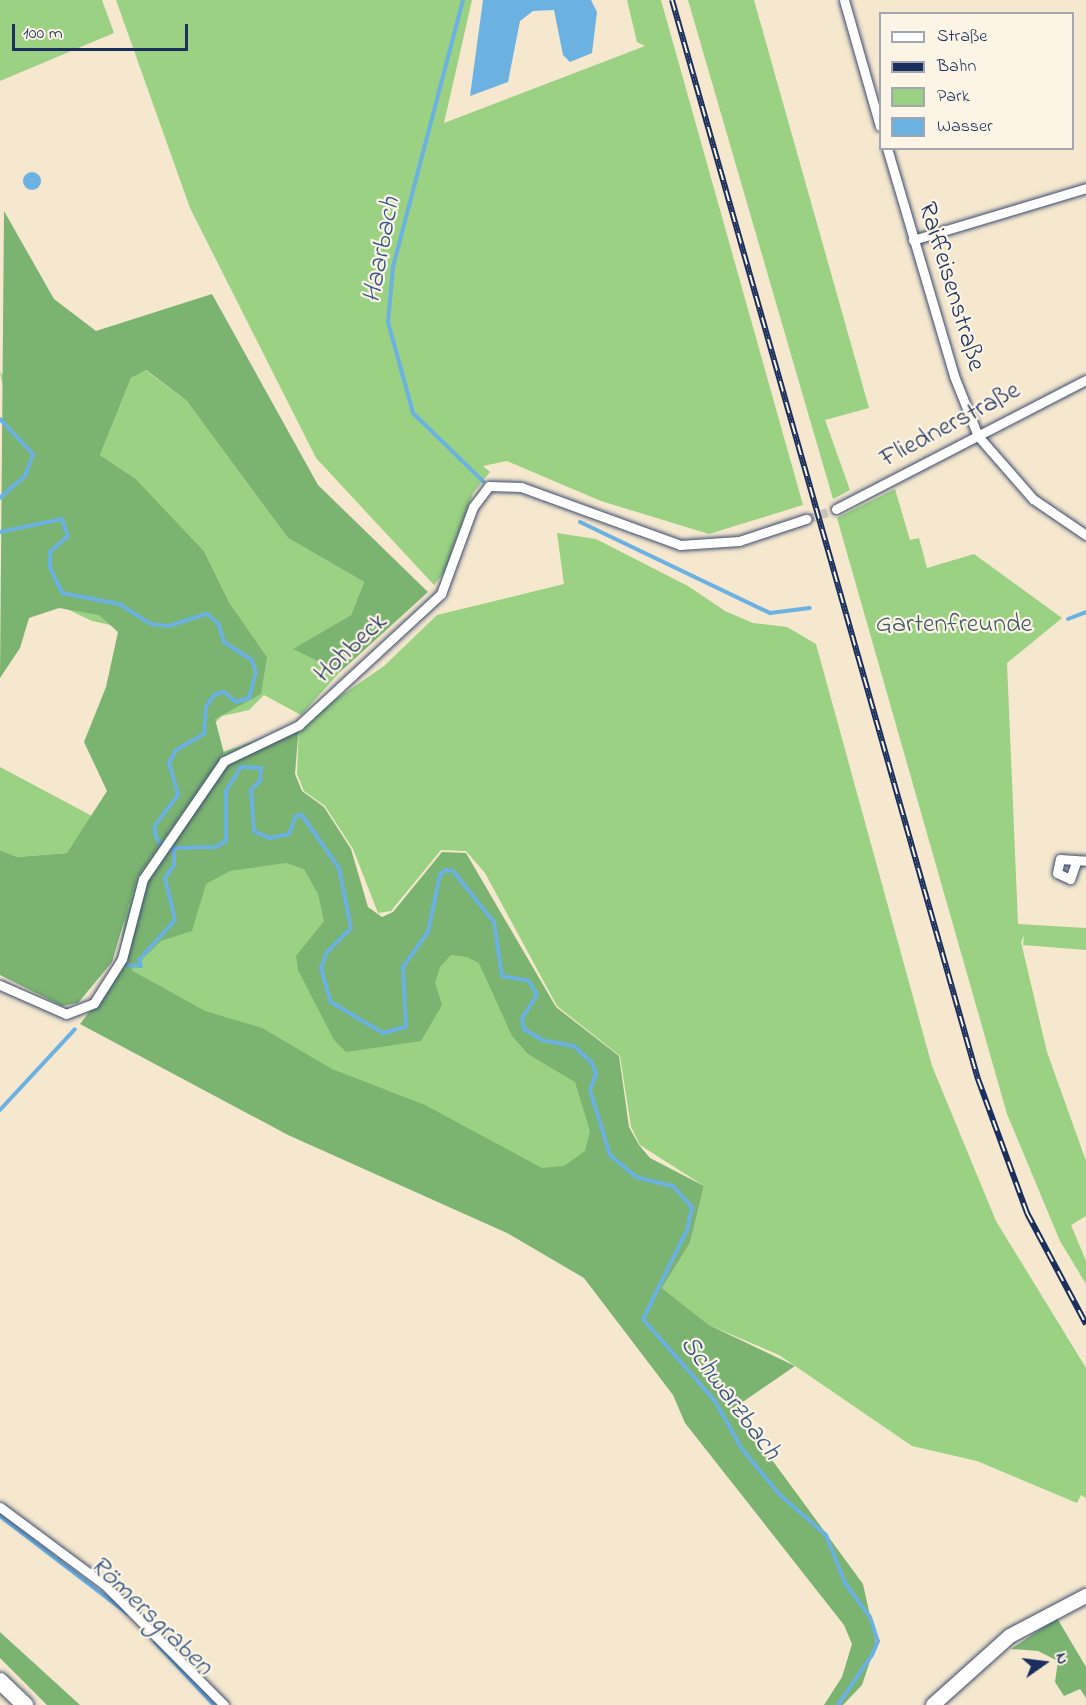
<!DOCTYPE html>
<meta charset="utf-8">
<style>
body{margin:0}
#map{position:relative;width:1086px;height:1705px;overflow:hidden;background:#f5e8cf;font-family:"Indie Flower",sans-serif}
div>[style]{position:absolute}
.green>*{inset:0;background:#9ad183}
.forest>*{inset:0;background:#7bb371}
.water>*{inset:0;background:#6bb1e2}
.round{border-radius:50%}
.stream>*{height:4px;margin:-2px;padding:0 2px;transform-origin:2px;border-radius:2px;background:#6bb1e2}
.street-tunnel>*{height:9px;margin-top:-4.5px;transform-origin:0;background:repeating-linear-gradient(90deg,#c9c3b8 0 9px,transparent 0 13.5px)}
.roads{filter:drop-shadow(0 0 2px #3c4b6f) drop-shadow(0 0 2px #3c4b6f)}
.street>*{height:9px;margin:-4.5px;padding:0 4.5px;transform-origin:4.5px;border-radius:4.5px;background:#fff}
.secondary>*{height:14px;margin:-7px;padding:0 7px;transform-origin:7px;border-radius:7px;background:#fff}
.highway>*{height:16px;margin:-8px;padding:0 8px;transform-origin:8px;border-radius:8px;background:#fff}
.rail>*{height:6px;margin-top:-3px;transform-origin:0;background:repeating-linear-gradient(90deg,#fcf5e5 0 11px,#1b2f5e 0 22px);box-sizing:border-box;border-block:2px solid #1b2f5e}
span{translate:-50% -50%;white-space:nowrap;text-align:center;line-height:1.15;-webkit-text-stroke:4.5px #fcf5e5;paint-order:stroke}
.street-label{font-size:26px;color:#1b2f5e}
.park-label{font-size:26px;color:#3b5867}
.water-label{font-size:27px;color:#335686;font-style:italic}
.legend{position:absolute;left:879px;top:12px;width:195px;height:138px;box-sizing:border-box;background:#fcf5e5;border:2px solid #a2a6af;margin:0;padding:8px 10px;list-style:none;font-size:18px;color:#1b2f5e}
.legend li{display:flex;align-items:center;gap:12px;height:30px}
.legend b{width:30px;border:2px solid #a2a6af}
.north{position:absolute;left:1014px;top:1633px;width:60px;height:60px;-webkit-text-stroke:4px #fcf5e5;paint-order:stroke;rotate:76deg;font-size:16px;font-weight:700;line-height:24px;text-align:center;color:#1b2f5e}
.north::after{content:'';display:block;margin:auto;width:21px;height:27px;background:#1b2f5e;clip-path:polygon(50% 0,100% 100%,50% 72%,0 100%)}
.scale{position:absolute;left:12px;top:24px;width:176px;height:27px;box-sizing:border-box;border:3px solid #1b2f5e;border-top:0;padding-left:8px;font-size:18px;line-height:21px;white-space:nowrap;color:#1b2f5e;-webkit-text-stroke:4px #fcf5e5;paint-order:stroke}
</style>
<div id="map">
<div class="green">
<i style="clip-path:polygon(0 0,102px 0,114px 33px,0 81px)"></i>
<i style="clip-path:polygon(116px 0,472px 0,444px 123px,645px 46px,637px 42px,627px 0,661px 0,803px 505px,709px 534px,601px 501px,507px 461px,483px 466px,490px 472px,473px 493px,445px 571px,434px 585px,316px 458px,190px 208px)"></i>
<i style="clip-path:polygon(688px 0,754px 0,869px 408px,825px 420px,850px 490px,833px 499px)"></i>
<i style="clip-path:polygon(145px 370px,186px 400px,288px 538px,364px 582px,351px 615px,294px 649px,340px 672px,301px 715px,264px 695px,249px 710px,222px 716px,214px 724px,217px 754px,262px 738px,364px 956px,439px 863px,610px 1113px,680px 1232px,117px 974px,143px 779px,148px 633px,92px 621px,50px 601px,0 372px,267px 657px,229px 602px,204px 551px,136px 479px,100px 455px,131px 378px)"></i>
<i style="clip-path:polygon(895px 489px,910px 540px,919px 538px,927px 568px,974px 554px,1062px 618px,1007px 663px,1018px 924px,1086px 928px,1086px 950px,1023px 945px,1024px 935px,1021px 942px,1047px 1052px,1086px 1161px,1086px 1216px,1071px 1225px,1086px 1261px,1086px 1284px,1060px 1241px,1007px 1114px,837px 518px)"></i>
<i style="clip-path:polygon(557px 533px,596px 539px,688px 586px,725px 611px,753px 623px,787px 627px,816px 644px,932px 1066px,996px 1221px,1086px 1368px,1086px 1498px,1081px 1495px,1077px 1503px,977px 1461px,912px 1446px,779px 1355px,709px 1325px,662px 1288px,690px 1243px,704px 1186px,640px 1145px,631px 1127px,620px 1056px,557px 1006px,485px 873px,466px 851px,441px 850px,391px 911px,378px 913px,353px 849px,325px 806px,304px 791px,297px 774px,299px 725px,384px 666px,437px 615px,564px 584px)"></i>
<i style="clip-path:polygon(0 767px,92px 816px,67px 853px,17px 857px,0 850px)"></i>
</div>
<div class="forest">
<i style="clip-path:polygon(4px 211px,54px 299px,96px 331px,212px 294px,318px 485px,428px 592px,340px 672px,293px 649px,351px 615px,364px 582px,288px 538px,186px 400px,146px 370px,131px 378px,100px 455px,136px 479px,204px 551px,229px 602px,267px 657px,261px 694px,215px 719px,224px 753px,137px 877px,112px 962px,78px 1003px,62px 1006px,0 975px,0 850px,17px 857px,67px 853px,107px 791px,84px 742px,106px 687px,118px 632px,99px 615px,59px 608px,29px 618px,20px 648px,0 678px)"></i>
<i style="clip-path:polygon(evenodd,299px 725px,295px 774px,302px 791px,324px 807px,351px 849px,368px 907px,382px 917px,393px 912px,442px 852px,466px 853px,556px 1007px,619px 1056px,629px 1127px,639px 1145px,650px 1158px,704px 1186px,690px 1243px,662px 1288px,709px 1325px,795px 1366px,734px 1408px,863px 1584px,876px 1643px,862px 1685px,843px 1705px,824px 1705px,842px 1677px,852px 1644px,844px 1625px,685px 1423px,673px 1395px,584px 1278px,507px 1233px,288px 1135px,80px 1024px,123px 968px,143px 879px,224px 761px,299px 725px,286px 863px,304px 869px,318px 894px,324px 921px,296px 956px,298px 970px,334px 1040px,346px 1052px,421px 1041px,442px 1005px,435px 983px,440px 967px,451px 955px,467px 957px,479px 963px,512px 1036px,528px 1054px,575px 1082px,590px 1131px,585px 1151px,564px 1166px,542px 1168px,425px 1105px,332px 1069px,262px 1028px,205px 1011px,131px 970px,161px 941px,192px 931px,206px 884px,230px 871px,286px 863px)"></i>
<i style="clip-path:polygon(1057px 1618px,1086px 1667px,1086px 1698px,1080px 1689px,1064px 1696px,1055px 1682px,1058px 1661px,1038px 1651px,1011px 1649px)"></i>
<i style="clip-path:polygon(0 1632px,80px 1705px,47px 1705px,0 1658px)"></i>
</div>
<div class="water">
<i style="clip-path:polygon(483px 0,591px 0,597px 12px,592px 53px,570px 62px,563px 55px,554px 10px,533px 11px,520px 21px,508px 82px,470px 96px)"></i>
<i class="round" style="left:23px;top:172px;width:18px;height:18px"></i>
</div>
<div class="stream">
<i style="left:463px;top:0;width:276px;rotate:104.7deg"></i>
<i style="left:393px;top:267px;width:55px;rotate:95.2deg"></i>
<i style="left:388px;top:322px;width:94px;rotate:74.6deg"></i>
<i style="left:413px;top:413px;width:98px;rotate:44.2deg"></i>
<i style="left:0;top:419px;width:48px;rotate:46.7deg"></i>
<i style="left:33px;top:454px;width:23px;rotate:110deg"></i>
<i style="left:25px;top:476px;width:33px;rotate:139deg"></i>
<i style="left:580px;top:522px;width:211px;rotate:25.6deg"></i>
<i style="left:770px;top:613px;width:40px;rotate:-7.1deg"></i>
<i style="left:0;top:532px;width:63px;rotate:-11.8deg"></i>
<i style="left:62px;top:519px;width:18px;rotate:71deg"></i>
<i style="left:68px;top:536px;width:24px;rotate:138deg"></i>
<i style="left:50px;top:552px;width:15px;rotate:90deg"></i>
<i style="left:50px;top:567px;width:29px;rotate:65deg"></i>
<i style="left:62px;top:593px;width:58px;rotate:10.9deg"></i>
<i style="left:119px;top:604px;width:38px;rotate:32deg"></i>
<i style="left:151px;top:624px;width:18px;rotate:6deg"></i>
<i style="left:169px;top:626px;width:40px;rotate:-18deg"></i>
<i style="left:207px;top:614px;width:14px;rotate:39deg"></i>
<i style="left:218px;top:623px;width:20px;rotate:72deg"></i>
<i style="left:224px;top:642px;width:33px;rotate:33deg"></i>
<i style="left:252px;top:660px;width:13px;rotate:72deg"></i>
<i style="left:256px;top:672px;width:27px;rotate:105deg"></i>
<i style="left:249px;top:698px;width:14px;rotate:163deg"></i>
<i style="left:236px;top:702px;width:16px;rotate:-140deg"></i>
<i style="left:224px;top:692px;width:9px;rotate:167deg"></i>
<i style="left:215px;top:694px;width:16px;rotate:125deg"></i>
<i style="left:206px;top:707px;width:27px;rotate:94deg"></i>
<i style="left:204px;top:734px;width:32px;rotate:150deg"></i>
<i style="left:176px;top:750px;width:15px;rotate:118deg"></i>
<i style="left:169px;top:763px;width:33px;rotate:74deg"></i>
<i style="left:178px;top:795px;width:38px;rotate:127deg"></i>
<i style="left:155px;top:825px;width:9px;rotate:90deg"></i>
<i style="left:155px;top:834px;width:11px;rotate:63deg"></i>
<i style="left:160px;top:844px;width:12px;rotate:20deg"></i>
<i style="left:171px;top:848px;width:45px;rotate:-1.3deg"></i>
<i style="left:216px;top:847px;width:12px;rotate:-31deg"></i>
<i style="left:226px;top:841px;width:50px;rotate:-90deg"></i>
<i style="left:226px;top:791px;width:28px;rotate:-58deg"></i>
<i style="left:241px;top:767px;width:20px;rotate:3deg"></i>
<i style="left:261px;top:768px;width:13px;rotate:94deg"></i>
<i style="left:260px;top:781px;width:13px;rotate:135deg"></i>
<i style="left:251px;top:790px;width:41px;rotate:85.8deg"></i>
<i style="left:254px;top:831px;width:17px;rotate:25deg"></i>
<i style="left:269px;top:838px;width:20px;rotate:-11deg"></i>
<i style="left:289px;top:834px;width:19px;rotate:-69deg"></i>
<i style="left:296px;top:816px;width:6px;rotate:-9deg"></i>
<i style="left:302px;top:815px;width:65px;rotate:55.1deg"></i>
<i style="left:339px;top:868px;width:61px;rotate:78.7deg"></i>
<i style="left:351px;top:928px;width:34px;rotate:135deg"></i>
<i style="left:327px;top:952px;width:17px;rotate:111deg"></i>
<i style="left:321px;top:968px;width:35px;rotate:74deg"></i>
<i style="left:331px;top:1002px;width:61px;rotate:30.8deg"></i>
<i style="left:383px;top:1033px;width:24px;rotate:-15deg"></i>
<i style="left:406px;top:1027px;width:60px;rotate:-92.9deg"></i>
<i style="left:403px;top:967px;width:43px;rotate:-54.5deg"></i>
<i style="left:428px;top:932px;width:58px;rotate:-78.1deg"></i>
<i style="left:440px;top:875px;width:7px;rotate:-45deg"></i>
<i style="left:445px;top:870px;width:8px;rotate:7deg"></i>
<i style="left:453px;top:871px;width:65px;rotate:51.2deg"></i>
<i style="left:494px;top:922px;width:55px;rotate:81.6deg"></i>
<i style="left:502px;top:976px;width:27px;rotate:10deg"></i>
<i style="left:529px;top:981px;width:16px;rotate:60deg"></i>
<i style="left:537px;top:995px;width:27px;rotate:123deg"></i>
<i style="left:522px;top:1018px;width:11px;rotate:80deg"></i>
<i style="left:524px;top:1029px;width:21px;rotate:31deg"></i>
<i style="left:542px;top:1040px;width:33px;rotate:11deg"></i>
<i style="left:574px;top:1046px;width:25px;rotate:43deg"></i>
<i style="left:592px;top:1063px;width:12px;rotate:70deg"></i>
<i style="left:596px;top:1074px;width:17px;rotate:111deg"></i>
<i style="left:590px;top:1090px;width:68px;rotate:72.9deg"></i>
<i style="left:610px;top:1155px;width:34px;rotate:40deg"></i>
<i style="left:636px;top:1177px;width:38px;rotate:14deg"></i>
<i style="left:673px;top:1186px;width:28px;rotate:48deg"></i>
<i style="left:692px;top:1207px;width:24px;rotate:102deg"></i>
<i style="left:687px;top:1230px;width:99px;rotate:116.3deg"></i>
<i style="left:643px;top:1319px;width:109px;rotate:48.7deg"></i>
<i style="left:715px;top:1401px;width:55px;rotate:60.6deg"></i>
<i style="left:742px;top:1449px;width:60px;rotate:50.4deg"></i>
<i style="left:780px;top:1495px;width:61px;rotate:41deg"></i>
<i style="left:826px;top:1535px;width:52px;rotate:68.4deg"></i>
<i style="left:845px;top:1583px;width:42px;rotate:53.7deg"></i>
<i style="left:870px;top:1617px;width:25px;rotate:72deg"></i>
<i style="left:878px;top:1641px;width:15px;rotate:113deg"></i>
<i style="left:872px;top:1655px;width:60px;rotate:124.2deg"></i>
<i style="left:1068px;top:619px;width:19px;rotate:-21deg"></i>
<i style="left:128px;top:965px;width:13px;rotate:4deg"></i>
<i style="left:141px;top:966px;width:6px;rotate:-108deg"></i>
<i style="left:139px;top:960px;width:54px;rotate:-48deg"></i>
<i style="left:175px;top:920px;width:43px;rotate:-103.4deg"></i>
<i style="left:165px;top:878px;width:16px;rotate:-55deg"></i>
<i style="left:174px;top:865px;width:18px;rotate:-90deg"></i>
<i style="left:0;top:1110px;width:110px;rotate:-47.2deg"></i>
<i style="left:0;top:1516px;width:160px;rotate:37.4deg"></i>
<i style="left:155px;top:1642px;width:86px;rotate:46.9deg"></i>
</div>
<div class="street-tunnel">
<i style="left:806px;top:519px;width:32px;rotate:-18deg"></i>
</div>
<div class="roads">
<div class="street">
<i style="left:844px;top:0;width:131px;rotate:74.1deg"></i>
<i style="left:887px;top:148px;width:238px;rotate:73.6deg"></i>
<i style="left:954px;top:376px;width:65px;rotate:68.2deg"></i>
<i style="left:978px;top:436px;width:84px;rotate:48.9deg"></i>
<i style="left:1033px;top:499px;width:64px;rotate:34.2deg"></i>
<i style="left:913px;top:240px;width:181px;rotate:-16.7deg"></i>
<i style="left:836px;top:509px;width:281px;rotate:-27.3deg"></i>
<i style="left:1076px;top:862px;width:18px;rotate:109deg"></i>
<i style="left:1070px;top:879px;width:14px;rotate:-155deg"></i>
<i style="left:1057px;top:873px;width:14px;rotate:-78deg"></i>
<i style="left:1060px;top:859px;width:26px;rotate:4deg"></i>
<i style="left:0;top:985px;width:72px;rotate:23.7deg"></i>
<i style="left:66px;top:1014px;width:30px;rotate:-21deg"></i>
<i style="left:94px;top:1003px;width:52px;rotate:-57.5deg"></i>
<i style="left:122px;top:959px;width:83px;rotate:-75.3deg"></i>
<i style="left:143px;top:879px;width:143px;rotate:-55.5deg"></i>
<i style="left:224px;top:761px;width:83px;rotate:-25.6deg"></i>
<i style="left:299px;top:725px;width:193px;rotate:-42.7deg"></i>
<i style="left:441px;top:594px;width:93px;rotate:-69.8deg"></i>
<i style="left:473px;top:507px;width:26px;rotate:-53deg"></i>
<i style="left:489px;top:486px;width:32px;rotate:2deg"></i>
<i style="left:521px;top:487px;width:169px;rotate:20deg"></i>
<i style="left:680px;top:545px;width:59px;rotate:-3.9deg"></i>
<i style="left:739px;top:541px;width:71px;rotate:-18.2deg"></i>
<i style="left:0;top:1507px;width:131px;rotate:36.6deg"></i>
<i style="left:105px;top:1585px;width:169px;rotate:45.2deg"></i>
</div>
<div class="secondary">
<i style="left:933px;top:1705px;width:103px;rotate:-41.9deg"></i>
<i style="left:1010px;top:1636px;width:86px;rotate:-27.8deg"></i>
</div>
<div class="highway">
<i style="left:0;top:1681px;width:35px;rotate:44deg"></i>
</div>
</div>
<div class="rail">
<i style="left:672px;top:0;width:1122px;rotate:74.17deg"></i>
<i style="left:978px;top:1079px;width:143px;rotate:69.9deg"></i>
<i style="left:1027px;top:1213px;width:126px;rotate:62deg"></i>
</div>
<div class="street-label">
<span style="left:950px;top:287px;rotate:73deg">Raiffeisenstraße</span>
<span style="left:951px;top:426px;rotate:-28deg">Fliednerstraße</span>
<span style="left:352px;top:649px;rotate:-43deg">Hohbeck</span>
</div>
<div class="park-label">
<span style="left:954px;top:626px">Gartenfreunde</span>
</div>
<div class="water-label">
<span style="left:382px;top:250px;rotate:-79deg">Haarbach</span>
<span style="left:730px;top:1398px;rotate:53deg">Schwarzbach</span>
<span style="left:151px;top:1616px;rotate:44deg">Römersgraben</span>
</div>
<ul class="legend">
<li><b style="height:8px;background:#fff"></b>Straße</li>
<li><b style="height:8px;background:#1b2f5e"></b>Bahn</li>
<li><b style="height:16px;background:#9ad183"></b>Park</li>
<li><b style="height:16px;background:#6bb1e2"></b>Wasser</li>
</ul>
<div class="north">N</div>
<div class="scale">100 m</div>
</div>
